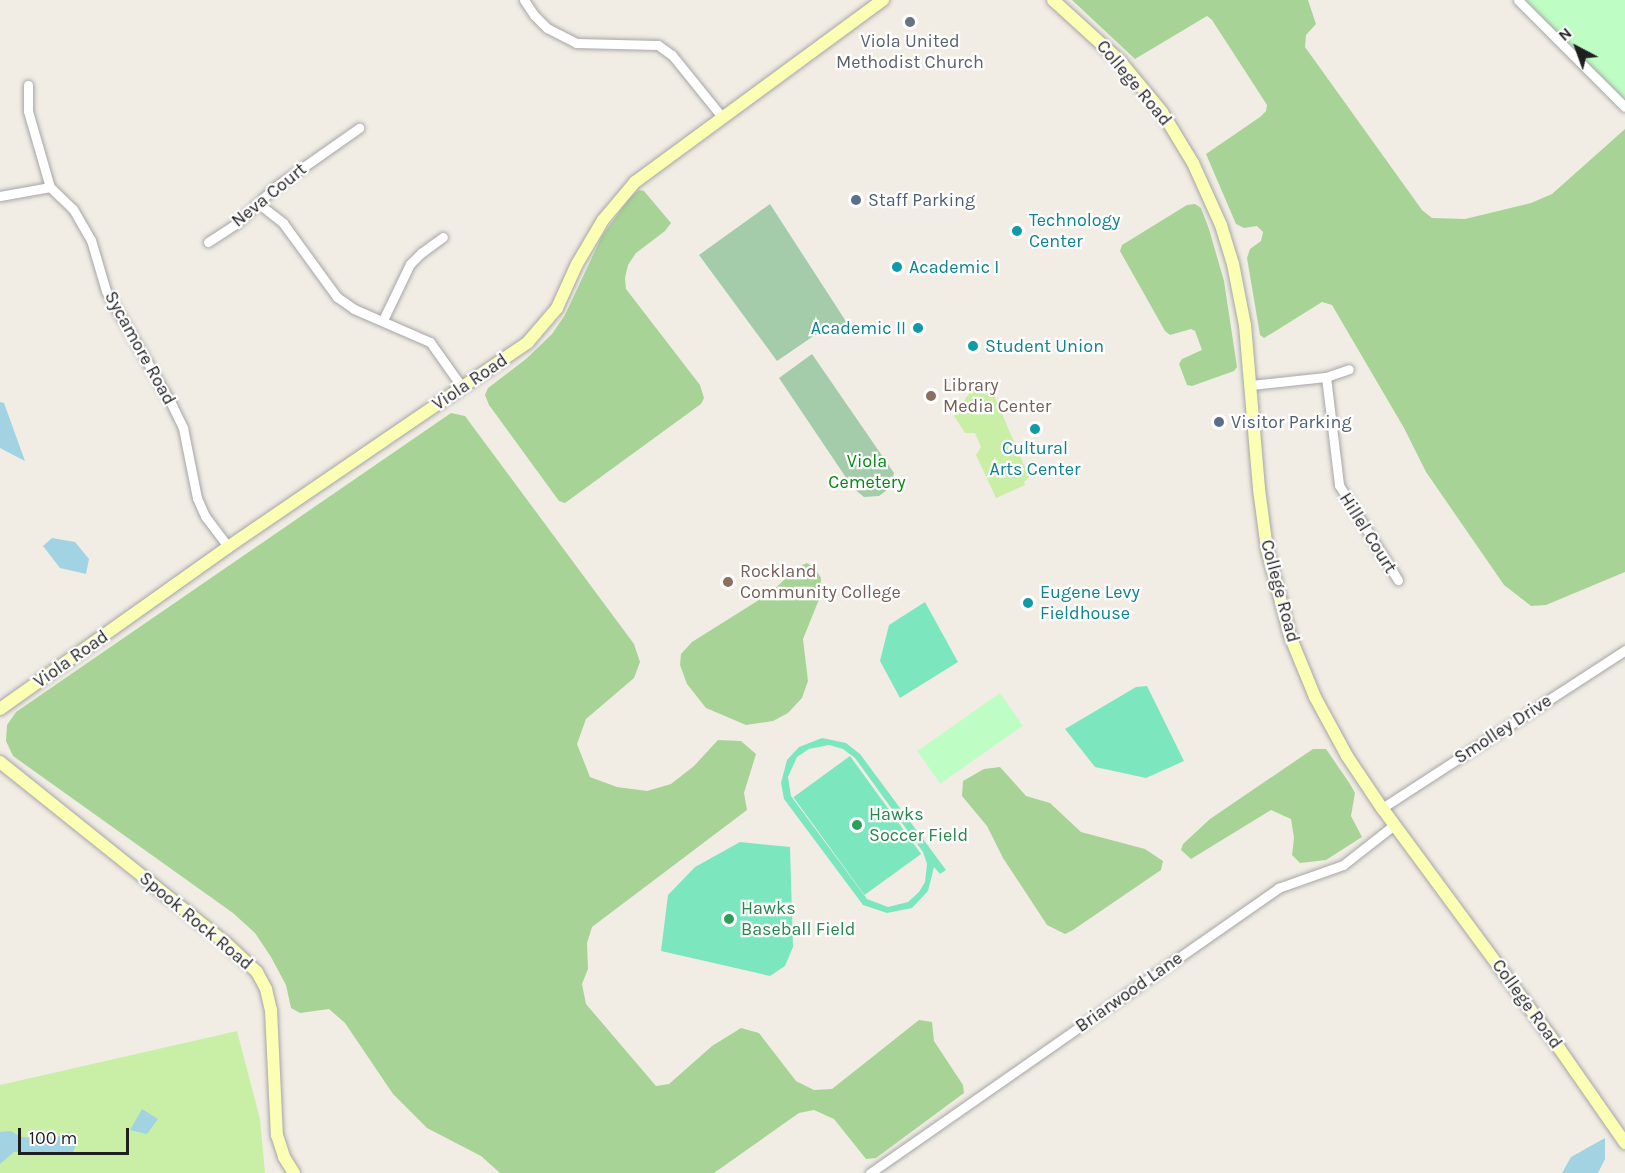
<!DOCTYPE html>
<style>
body{margin:0}
#map{position:relative;width:1625px;height:1173px;overflow:hidden;background:#f1ede5;font-family:Karla,sans-serif}
div>[style]{position:absolute}
.grass>*{inset:0;background:#c9efa6}
.forest>*{inset:0;background:#a7d496}
.cemetery>*{inset:0;background:#a4ccaa}
.park>*{inset:0;background:#befec4;transform-origin:0 0}
.pitch>*{inset:0;background:#7ce7bf;transform-origin:0 0}
.water>*{inset:0;background:#a1d3e2}
.roads{filter:drop-shadow(0 0 2px #a6a6a6) drop-shadow(0 0 2px #a6a6a6)}
.street>*{height:9px;margin:-4.5px;padding:0 4.5px;transform-origin:4.5px;border-radius:4.5px;background:#fff}
.secondary>*{height:12px;margin:-6px;padding:0 6px;transform-origin:6px;border-radius:6px;background:#faffb4}
.dots>*{width:16px;height:16px;translate:-50% -50%;box-sizing:border-box;border:3px solid #fff;border-radius:50%}
span{translate:-50% -50%;white-space:nowrap;text-align:center;line-height:1.15;-webkit-text-stroke:4.5px #fff;paint-order:stroke}
.worship-label{font-size:18px;color:#5b616d}
.street-label{font-size:18px;color:#1f1f1f}
.service-label{font-size:18px;color:#4e5e75}
.left{translate:0 -50%;text-align:left}
.culture-label{font-size:18px;color:#0d838f}
.right{translate:-100% -50%;text-align:right}
.education-label{font-size:18px;color:#785e54}
.park-label{font-size:18px;color:#02890f}
.leisure-label{font-size:18px;color:#27864d}
.north{position:absolute;left:1547px;top:18px;width:60px;height:60px;-webkit-text-stroke:4px #fff;paint-order:stroke;rotate:319deg;font-size:16px;font-weight:700;line-height:24px;text-align:center;color:#1f1f1f}
.north::after{content:'';display:block;margin:auto;width:21px;height:27px;background:#1f1f1f;clip-path:polygon(50% 0,100% 100%,50% 72%,0 100%)}
.scale{position:absolute;left:18px;top:1128px;width:111px;height:27px;box-sizing:border-box;border:3px solid #1f1f1f;border-top:0;padding-left:8px;font-size:18px;line-height:21px;white-space:nowrap;color:#1f1f1f;-webkit-text-stroke:4px #fff;paint-order:stroke}
</style>
<div id="map">
<div class="grass">
<i style="clip-path:polygon(978px 380px,991px 388px,1029px 477px,1024px 482px,1025px 485px,996px 498px,976px 455px,981px 447px,975px 433px,965px 433px,954px 416px)"></i>
<i style="clip-path:polygon(237px 1031px,260px 1119px,265px 1173px,0 1173px,0 1085px)"></i>
</div>
<div class="forest">
<i style="clip-path:polygon(1072px 0,1308px 0,1316px 24px,1306px 35px,1305px 47px,1422px 210px,1432px 218px,1465px 219px,1531px 203px,1552px 194px,1625px 129px,1625px 572px,1546px 605px,1531px 606px,1504px 585px,1426px 472px,1404px 428px,1332px 305px,1322px 302px,1269px 335px,1264px 338px,1260px 335px,1247px 258px,1250px 249px,1261px 241px,1263px 232px,1257px 226px,1244px 228px,1236px 224px,1206px 154px,1260px 117px,1266px 111px,1267px 105px,1212px 20px,1207px 16px,1135px 59px)"></i>
<i style="clip-path:polygon(639px 190px,644px 191px,671px 223px,665px 231px,636px 253px,628px 265px,625px 278px,626px 289px,700px 385px,704px 398px,701px 404px,565px 503px,559px 501px,489px 405px,485px 395px,488px 388px,526px 359px,552px 334px,565px 315px,602px 236px,631px 196px)"></i>
<i style="clip-path:polygon(1195px 204px,1201px 208px,1209px 229px,1224px 281px,1237px 367px,1234px 371px,1192px 386px,1187px 385px,1179px 364px,1182px 359px,1202px 350px,1195px 331px,1191px 329px,1170px 335px,1165px 331px,1120px 251px,1122px 245px,1187px 205px)"></i>
<i style="clip-path:polygon(451px 413px,465px 416px,634px 644px,640px 662px,634px 678px,586px 719px,577px 744px,590px 777px,617px 787px,647px 791px,671px 784px,694px 766px,718px 740px,741px 741px,756px 754px,744px 793px,747px 810px,592px 927px,587px 943px,588px 969px,582px 984px,586px 1004px,656px 1086px,669px 1084px,712px 1046px,741px 1028px,759px 1033px,796px 1081px,814px 1090px,832px 1089px,919px 1020px,932px 1022px,934px 1041px,963px 1085px,964px 1093px,876px 1158px,866px 1159px,834px 1119px,814px 1110px,799px 1113px,714px 1173px,500px 1173px,481px 1156px,427px 1128px,393px 1094px,345px 1023px,329px 1009px,300px 1013px,291px 1008px,286px 985px,271px 957px,255px 933px,233px 913px,13px 756px,6px 741px,7px 725px,16px 712px)"></i>
<i style="clip-path:polygon(807px 563px,815px 568px,821px 578px,820px 597px,803px 639px,808px 681px,802px 698px,788px 713px,773px 721px,746px 725px,706px 708px,687px 684px,680px 665px,681px 654px,692px 642px,770px 593px,798px 567px)"></i>
<i style="clip-path:polygon(1313px 749px,1326px 749px,1350px 784px,1355px 793px,1351px 816px,1362px 837px,1326px 860px,1300px 863px,1292px 855px,1294px 838px,1291px 819px,1271px 810px,1191px 859px,1181px 850px,1183px 844px,1210px 819px)"></i>
<i style="clip-path:polygon(1000px 767px,1026px 796px,1050px 803px,1081px 832px,1145px 849px,1163px 861px,1161px 870px,1073px 930px,1065px 934px,1047px 925px,1003px 858px,987px 826px,962px 796px,963px 781px,984px 769px)"></i>
</div>
<div class="cemetery">
<i style="clip-path:polygon(770px 204px,847px 323px,818px 333px,777px 361px,699px 255px)"></i>
<i style="clip-path:polygon(812px 354px,894px 473px,891px 487px,879px 496px,864px 497px,853px 488px,779px 378px)"></i>
</div>
<div class="park">
<i style="clip-path:polygon(1525px 0,1625px 0,1625px 105px,1614px 97px)"></i>
<i style="left:1000px;top:693px;width:40px;height:101px;rotate:55deg"></i>
</div>
<div class="pitch">
<i style="clip-path:polygon(925px 602px,958px 662px,900px 698px,880px 661px,889px 625px)"></i>
<i style="clip-path:polygon(1147px 686px,1184px 761px,1146px 778px,1095px 767px,1065px 729px,1136px 687px)"></i>
<i style="clip-path:polygon(evenodd,822px 738px,846px 743px,860px 754px,946px 870px,940px 874px,934px 867px,928px 891px,912px 908px,887px 913px,863px 905px,784px 799px,781px 783px,787px 760px,799px 747px,822px 738px,829px 745px,843px 749px,855px 758px,923px 852px,927px 864px,925px 882px,919px 892px,908px 902px,888px 907px,867px 899px,791px 796px,788px 777px,797px 757px,809px 749px,829px 745px)"></i>
<i style="left:850px;top:756px;width:121px;height:70px;rotate:54deg"></i>
<i style="clip-path:polygon(740px 842px,790px 847px,793px 947px,785px 966px,770px 976px,661px 951px,668px 895px,695px 867px)"></i>
</div>
<div class="water">
<i style="clip-path:polygon(0 402px,4px 403px,25px 461px,0 448px)"></i>
<i style="clip-path:polygon(52px 538px,75px 542px,89px 559px,86px 574px,60px 568px,43px 546px)"></i>
<i style="clip-path:polygon(142px 1109px,158px 1119px,147px 1134px,130px 1130px)"></i>
<i style="clip-path:polygon(11px 1131px,21px 1137px,39px 1138px,55px 1138px,69px 1132px,77px 1142px,73px 1152px,14px 1152px,0 1164px,0 1132px)"></i>
<i style="clip-path:polygon(1605px 1138px,1605px 1159px,1598px 1173px,1562px 1173px,1571px 1157px)"></i>
</div>
<div class="roads">
<div class="street">
<i style="left:524px;top:0;width:18px;rotate:56deg"></i>
<i style="left:534px;top:15px;width:18px;rotate:45deg"></i>
<i style="left:547px;top:28px;width:33px;rotate:27deg"></i>
<i style="left:576px;top:43px;width:82px;rotate:1.4deg"></i>
<i style="left:658px;top:45px;width:17px;rotate:36deg"></i>
<i style="left:672px;top:55px;width:80px;rotate:51.1deg"></i>
<i style="left:1518px;top:0;width:151px;rotate:45deg"></i>
<i style="left:28px;top:85px;width:26px;rotate:90deg"></i>
<i style="left:28px;top:111px;width:79px;rotate:73.9deg"></i>
<i style="left:50px;top:187px;width:32px;rotate:44deg"></i>
<i style="left:73px;top:209px;width:36px;rotate:60deg"></i>
<i style="left:91px;top:240px;width:53px;rotate:73.6deg"></i>
<i style="left:106px;top:291px;width:129px;rotate:59.9deg"></i>
<i style="left:171px;top:403px;width:28px;rotate:64deg"></i>
<i style="left:183px;top:428px;width:71px;rotate:78.7deg"></i>
<i style="left:197px;top:498px;width:20px;rotate:66deg"></i>
<i style="left:205px;top:516px;width:39px;rotate:53deg"></i>
<i style="left:0;top:196px;width:51px;rotate:-10.2deg"></i>
<i style="left:259px;top:204px;width:31px;rotate:38deg"></i>
<i style="left:283px;top:223px;width:92px;rotate:53.9deg"></i>
<i style="left:337px;top:297px;width:21px;rotate:35deg"></i>
<i style="left:354px;top:309px;width:83px;rotate:23.5deg"></i>
<i style="left:430px;top:342px;width:55px;rotate:54.6deg"></i>
<i style="left:208px;top:242px;width:33px;rotate:-33deg"></i>
<i style="left:236px;top:224px;width:54px;rotate:-43.5deg"></i>
<i style="left:275px;top:187px;width:103px;rotate:-35.1deg"></i>
<i style="left:383px;top:320px;width:62px;rotate:-64.3deg"></i>
<i style="left:410px;top:264px;width:16px;rotate:-45deg"></i>
<i style="left:421px;top:253px;width:27px;rotate:-36deg"></i>
<i style="left:1326px;top:377px;width:109px;rotate:83.1deg"></i>
<i style="left:1339px;top:485px;width:112px;rotate:58.2deg"></i>
<i style="left:1251px;top:385px;width:75px;rotate:-6.1deg"></i>
<i style="left:1326px;top:377px;width:24px;rotate:-19deg"></i>
<i style="left:1382px;top:808px;width:290px;rotate:-33deg"></i>
<i style="left:870px;top:1173px;width:498px;rotate:-34.9deg"></i>
<i style="left:1278px;top:888px;width:69px;rotate:-19.5deg"></i>
<i style="left:1343px;top:865px;width:65px;rotate:-38.1deg"></i>
</div>
<div class="secondary">
<i style="left:1053px;top:0;width:91px;rotate:42.3deg"></i>
<i style="left:1120px;top:61px;width:66px;rotate:50.5deg"></i>
<i style="left:1162px;top:112px;width:60px;rotate:58.7deg"></i>
<i style="left:1193px;top:163px;width:68px;rotate:65.7deg"></i>
<i style="left:1221px;top:225px;width:41px;rotate:72.9deg"></i>
<i style="left:1233px;top:264px;width:62px;rotate:78.9deg"></i>
<i style="left:1245px;top:325px;width:165px;rotate:85.1deg"></i>
<i style="left:1259px;top:489px;width:61px;rotate:82.4deg"></i>
<i style="left:1267px;top:549px;width:90px;rotate:75.2deg"></i>
<i style="left:1290px;top:636px;width:66px;rotate:67.7deg"></i>
<i style="left:1315px;top:697px;width:67px;rotate:61.5deg"></i>
<i style="left:1347px;top:756px;width:63px;rotate:56.1deg"></i>
<i style="left:1382px;top:808px;width:298px;rotate:53.6deg"></i>
<i style="left:1559px;top:1048px;width:116px;rotate:55.2deg"></i>
<i style="left:0;top:709px;width:280px;rotate:-35.4deg"></i>
<i style="left:228px;top:547px;width:363px;rotate:-34.3deg"></i>
<i style="left:528px;top:342px;width:45px;rotate:-49.5deg"></i>
<i style="left:557px;top:308px;width:48px;rotate:-65.6deg"></i>
<i style="left:577px;top:264px;width:51px;rotate:-59.4deg"></i>
<i style="left:603px;top:220px;width:50px;rotate:-49.9deg"></i>
<i style="left:635px;top:182px;width:308px;rotate:-36.3deg"></i>
<i style="left:0;top:762px;width:288px;rotate:38.7deg"></i>
<i style="left:225px;top:942px;width:44px;rotate:43.2deg"></i>
<i style="left:257px;top:972px;width:19px;rotate:62deg"></i>
<i style="left:266px;top:989px;width:22px;rotate:77deg"></i>
<i style="left:271px;top:1010px;width:125px;rotate:87.3deg"></i>
<i style="left:277px;top:1135px;width:23px;rotate:72deg"></i>
<i style="left:284px;top:1157px;width:19px;rotate:58deg"></i>
</div>
</div>
<div class="dots">
<i style="left:910px;top:22px;background:#6b7280"></i>
<i style="left:856px;top:200px;background:#5c6f8a"></i>
<i style="left:1017px;top:231px;background:#0f9aa8"></i>
<i style="left:897px;top:267px;background:#0f9aa8"></i>
<i style="left:918px;top:328px;background:#0f9aa8"></i>
<i style="left:973px;top:346px;background:#0f9aa8"></i>
<i style="left:931px;top:396px;background:#8d6e63"></i>
<i style="left:1219px;top:422px;background:#5c6f8a"></i>
<i style="left:1035px;top:429px;background:#0f9aa8"></i>
<i style="left:728px;top:582px;background:#8d6e63"></i>
<i style="left:1028px;top:603px;background:#0f9aa8"></i>
<i style="left:857px;top:825px;background:#2e9e5b"></i>
<i style="left:729px;top:919px;background:#2e9e5b"></i>
</div>
<div class="worship-label">
<span style="left:910px;top:52px">Viola United<br>Methodist Church</span>
</div>
<div class="street-label">
<span style="left:1134px;top:83px;rotate:50deg">College Road</span>
<span style="left:269px;top:195px;rotate:-39deg">Neva Court</span>
<span style="left:140px;top:348px;rotate:61deg">Sycamore Road</span>
<span style="left:470px;top:382px;rotate:-34deg">Viola Road</span>
<span style="left:1368px;top:533px;rotate:58deg">Hillel Court</span>
<span style="left:1280px;top:591px;rotate:75deg">College Road</span>
<span style="left:71px;top:659px;rotate:-35deg">Viola Road</span>
<span style="left:1503px;top:729px;rotate:-33deg">Smolley Drive</span>
<span style="left:196px;top:921px;rotate:40deg">Spook Rock Road</span>
<span style="left:1129px;top:992px;rotate:-35deg">Briarwood Lane</span>
<span style="left:1527px;top:1004px;rotate:54deg">College Road</span>
</div>
<div class="service-label">
<span class="left" style="left:868px;top:200px">Staff Parking</span>
<span class="left" style="left:1231px;top:422px">Visitor Parking</span>
</div>
<div class="culture-label">
<span class="left" style="left:1029px;top:231px">Technology<br>Center</span>
<span class="left" style="left:909px;top:267px">Academic I</span>
<span class="right" style="left:906px;top:328px">Academic II</span>
<span class="left" style="left:985px;top:346px">Student Union</span>
<span style="left:1035px;top:459px">Cultural<br>Arts Center</span>
<span class="left" style="left:1040px;top:603px">Eugene Levy<br>Fieldhouse</span>
</div>
<div class="education-label">
<span class="left" style="left:943px;top:396px">Library<br>Media Center</span>
<span class="left" style="left:740px;top:582px">Rockland<br>Community College</span>
</div>
<div class="park-label">
<span style="left:867px;top:472px">Viola<br>Cemetery</span>
</div>
<div class="leisure-label">
<span class="left" style="left:869px;top:825px">Hawks<br>Soccer Field</span>
<span class="left" style="left:741px;top:919px">Hawks<br>Baseball Field</span>
</div>
<div class="north">N</div>
<div class="scale">100 m</div>
</div>
